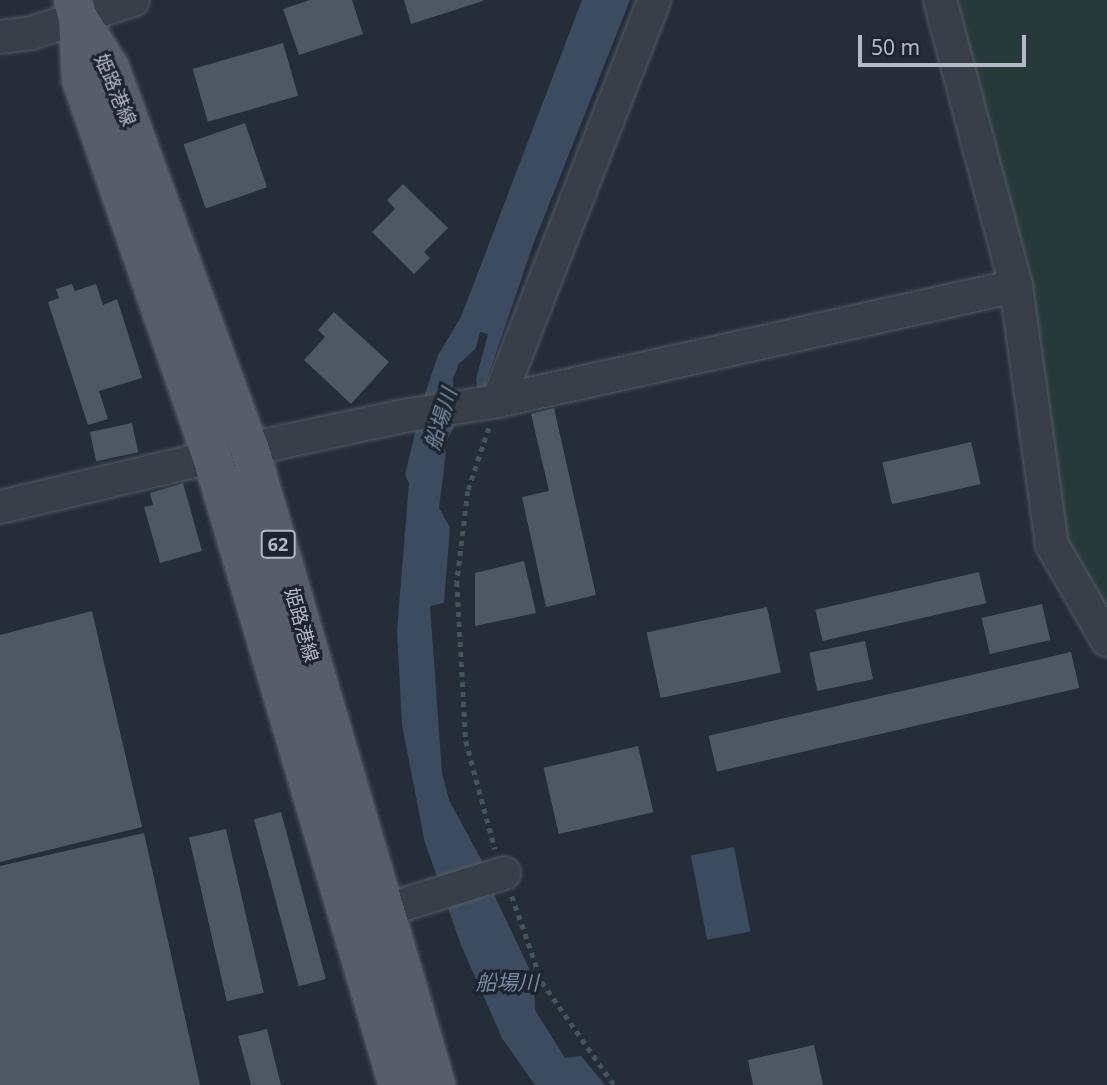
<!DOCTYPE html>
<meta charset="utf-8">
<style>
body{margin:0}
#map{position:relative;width:1107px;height:1085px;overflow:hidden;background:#242d38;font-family:"Noto Sans","Noto Sans JP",sans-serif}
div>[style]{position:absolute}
.green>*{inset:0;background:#273a3a}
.water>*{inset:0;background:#3b4c60;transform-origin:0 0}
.building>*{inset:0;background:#4d5864;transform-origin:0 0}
.path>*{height:4.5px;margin-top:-2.25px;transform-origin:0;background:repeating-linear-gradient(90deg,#445557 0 5px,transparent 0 10px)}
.roads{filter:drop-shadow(0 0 2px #535a64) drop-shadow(0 0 2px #535a64)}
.minor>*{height:32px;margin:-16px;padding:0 16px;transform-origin:16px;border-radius:16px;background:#383f49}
.major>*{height:38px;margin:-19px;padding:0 19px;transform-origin:19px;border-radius:19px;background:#565e69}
span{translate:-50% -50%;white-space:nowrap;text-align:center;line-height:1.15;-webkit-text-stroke:6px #1d242e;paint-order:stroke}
.shield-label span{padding:2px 5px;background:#1d242e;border:2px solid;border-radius:5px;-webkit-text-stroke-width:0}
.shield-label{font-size:18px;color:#b3bac5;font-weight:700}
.street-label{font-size:19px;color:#b3bac5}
.water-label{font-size:21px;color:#768ca5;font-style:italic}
.scale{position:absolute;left:858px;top:35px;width:168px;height:32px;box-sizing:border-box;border:4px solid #b3bac5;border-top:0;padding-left:9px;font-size:21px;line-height:24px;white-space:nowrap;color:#b3bac5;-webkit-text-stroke:5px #1d242e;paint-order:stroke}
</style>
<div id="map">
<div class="green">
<i style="clip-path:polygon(943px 0,1107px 0,1107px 618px,1065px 545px)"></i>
</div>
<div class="water">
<i style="clip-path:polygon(582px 0,630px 0,533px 245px,487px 379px,480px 418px,476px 379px,488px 334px,480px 332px,476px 348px,459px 364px,453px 378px,455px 425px,443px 447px,446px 452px,439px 508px,450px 527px,444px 603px,430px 606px,442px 773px,449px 800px,495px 885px,491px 888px,534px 979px,535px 1010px,565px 1058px,581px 1056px,605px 1085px,535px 1085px,502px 1038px,461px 945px,425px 843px,402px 725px,397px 631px,409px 483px,405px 475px,422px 403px,438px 355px,461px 317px)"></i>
<i style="left:734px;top:847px;width:86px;height:44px;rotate:79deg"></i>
</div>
<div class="building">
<i style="clip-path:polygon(310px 0,352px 0,363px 34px,299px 55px,283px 9px)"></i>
<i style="clip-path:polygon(404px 0,483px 0,483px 1px,411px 24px)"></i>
<i style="left:283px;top:43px;width:55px;height:94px;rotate:74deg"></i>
<i style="left:245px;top:123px;width:68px;height:65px;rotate:71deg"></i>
<i style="clip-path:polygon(403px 184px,448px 228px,424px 252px,430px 258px,414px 274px,372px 232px,395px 209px,387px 200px)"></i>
<i style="clip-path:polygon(72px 284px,75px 291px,96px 284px,103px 305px,117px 299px,142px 378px,99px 391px,108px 419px,88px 425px,48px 302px,59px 298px,56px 289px)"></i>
<i style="clip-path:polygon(334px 312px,389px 362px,351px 404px,304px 360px,325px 337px,318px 330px)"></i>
<i style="clip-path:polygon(554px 408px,596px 595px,546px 607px,522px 497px,549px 491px,531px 414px)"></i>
<i style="left:132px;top:423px;width:30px;height:43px;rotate:78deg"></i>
<i style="left:971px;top:442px;width:43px;height:91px;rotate:77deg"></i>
<i style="clip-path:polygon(183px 483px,202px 551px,160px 563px,144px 507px,153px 505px,150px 493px)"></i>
<i style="clip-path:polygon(524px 561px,536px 613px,475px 626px,475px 573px)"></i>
<i style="left:979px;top:572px;width:32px;height:168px;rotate:77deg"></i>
<i style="left:1042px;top:604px;width:37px;height:62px;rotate:77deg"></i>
<i style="left:767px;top:607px;width:67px;height:123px;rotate:78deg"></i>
<i style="clip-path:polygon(92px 611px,142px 827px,0 862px,0 635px)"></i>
<i style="left:865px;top:641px;width:39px;height:57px;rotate:78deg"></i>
<i style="left:1071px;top:652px;width:37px;height:372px;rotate:77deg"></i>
<i style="left:638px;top:746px;width:68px;height:97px;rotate:77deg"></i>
<i style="left:281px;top:812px;width:173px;height:28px;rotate:75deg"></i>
<i style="left:226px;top:829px;width:168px;height:38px;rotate:77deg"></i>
<i style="clip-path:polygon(144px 833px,200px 1085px,0 1085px,0 866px)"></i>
<i style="clip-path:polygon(267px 1029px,281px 1085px,251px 1085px,238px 1036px)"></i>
<i style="clip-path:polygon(814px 1045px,823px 1085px,753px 1085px,748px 1060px)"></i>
</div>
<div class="path">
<i style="left:489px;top:428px;width:66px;rotate:108.4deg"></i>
<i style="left:468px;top:491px;width:92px;rotate:96.9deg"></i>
<i style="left:457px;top:582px;width:159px;rotate:86.8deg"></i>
<i style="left:466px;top:741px;width:112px;rotate:75deg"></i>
<i style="left:512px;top:896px;width:91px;rotate:70.8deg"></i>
<i style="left:542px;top:982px;width:126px;rotate:55deg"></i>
</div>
<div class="roads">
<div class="minor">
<i style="left:940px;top:0;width:296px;rotate:75.1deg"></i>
<i style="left:1016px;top:286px;width:261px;rotate:82.1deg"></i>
<i style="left:1052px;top:545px;width:110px;rotate:59.9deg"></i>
<i style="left:0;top:37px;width:31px;rotate:-7deg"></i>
<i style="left:31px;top:33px;width:107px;rotate:-17.9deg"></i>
<i style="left:498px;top:401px;width:430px;rotate:-68.7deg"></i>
<i style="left:0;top:507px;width:218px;rotate:-13.3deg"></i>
<i style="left:212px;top:457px;width:195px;rotate:-12.1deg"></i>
<i style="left:403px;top:416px;width:96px;rotate:-9deg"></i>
<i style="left:498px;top:401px;width:531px;rotate:-12.52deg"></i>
<i style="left:383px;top:911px;width:127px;rotate:-17.4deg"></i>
</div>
<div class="major">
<i style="left:73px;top:0;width:20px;rotate:75deg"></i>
<i style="left:78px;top:19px;width:60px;rotate:87.1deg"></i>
<i style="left:81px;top:79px;width:400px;rotate:70.9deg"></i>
<i style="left:212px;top:457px;width:655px;rotate:73.5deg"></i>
<i style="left:80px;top:21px;width:56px;rotate:57.4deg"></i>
<i style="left:110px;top:68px;width:407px;rotate:69.9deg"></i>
<i style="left:250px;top:450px;width:662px;rotate:73.67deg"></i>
</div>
</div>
<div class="shield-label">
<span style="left:278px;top:544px">62</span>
</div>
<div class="street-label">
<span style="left:115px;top:90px;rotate:67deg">姫路港線</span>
<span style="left:301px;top:625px;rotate:74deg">姫路港線</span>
</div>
<div class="water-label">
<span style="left:440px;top:419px;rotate:-73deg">船場川</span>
<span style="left:507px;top:982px">船場川</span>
</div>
<div class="scale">50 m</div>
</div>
